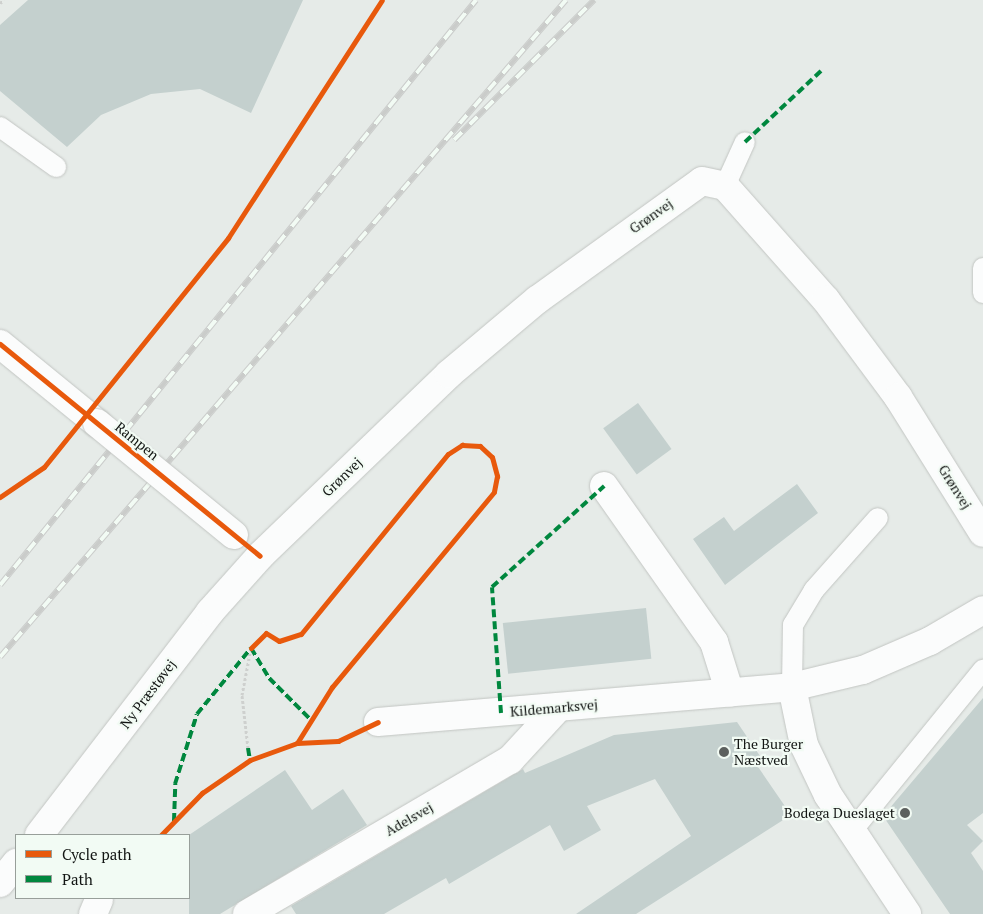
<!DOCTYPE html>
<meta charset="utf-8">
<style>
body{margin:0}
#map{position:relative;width:983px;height:914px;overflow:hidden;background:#e6ebe8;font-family:"PT Serif",serif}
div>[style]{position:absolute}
.building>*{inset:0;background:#c4d0ce;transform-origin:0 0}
.path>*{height:3px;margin-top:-1.5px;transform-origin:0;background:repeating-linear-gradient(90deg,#ced0ce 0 2.5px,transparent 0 5px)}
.roads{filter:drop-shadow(0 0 1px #c2c5c2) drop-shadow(0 0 1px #c2c5c2)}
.lane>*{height:20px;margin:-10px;padding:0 10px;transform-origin:10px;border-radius:10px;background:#fbfcfc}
.street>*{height:28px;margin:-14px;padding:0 14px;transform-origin:14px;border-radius:14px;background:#fbfcfc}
.secondary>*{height:28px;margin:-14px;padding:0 14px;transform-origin:14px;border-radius:14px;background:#fbfcfc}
.rail>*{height:5.5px;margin-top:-2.75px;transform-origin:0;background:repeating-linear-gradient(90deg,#f2fbf4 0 11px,#caccca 0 22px);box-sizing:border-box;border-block:1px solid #caccca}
.bridges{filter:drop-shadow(0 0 1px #c2c5c2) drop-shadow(0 0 1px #c2c5c2)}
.secondary-bridge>*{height:28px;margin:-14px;padding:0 14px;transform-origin:14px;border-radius:14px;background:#fbfcfc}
.quiet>*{height:4px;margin-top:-2px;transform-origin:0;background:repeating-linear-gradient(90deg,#00873e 0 8px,transparent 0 12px)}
.cycleway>*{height:5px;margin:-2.5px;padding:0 2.5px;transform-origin:2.5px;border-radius:2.5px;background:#e8590c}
.dots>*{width:14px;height:14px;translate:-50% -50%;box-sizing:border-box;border:2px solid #f2fbf4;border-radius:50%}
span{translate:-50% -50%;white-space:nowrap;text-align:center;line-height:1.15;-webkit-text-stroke:4.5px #f2fbf4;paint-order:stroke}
.street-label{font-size:14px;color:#121513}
.poi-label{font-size:14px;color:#121513}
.left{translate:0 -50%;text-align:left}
.right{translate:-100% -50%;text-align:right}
.legend{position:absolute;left:15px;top:834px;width:175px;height:65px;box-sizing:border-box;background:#f2fbf4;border:1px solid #989f9a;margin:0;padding:6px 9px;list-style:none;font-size:15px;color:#121513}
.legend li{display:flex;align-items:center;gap:10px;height:25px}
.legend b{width:25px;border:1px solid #989f9a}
</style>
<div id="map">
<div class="building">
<i style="clip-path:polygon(28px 0,303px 0,251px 113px,200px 89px,151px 94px,101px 115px,67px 147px,0 91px,0 25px)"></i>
<i style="left:638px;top:403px;width:57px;height:43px;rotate:54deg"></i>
<i style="clip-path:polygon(797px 484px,818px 513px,725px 585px,693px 539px,724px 517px,734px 531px)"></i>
<i style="left:646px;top:608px;width:51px;height:144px;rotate:84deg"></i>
<i style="clip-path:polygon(983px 698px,983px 813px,967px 825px,983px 841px,971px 853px,983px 871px,983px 914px,950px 914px,883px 816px)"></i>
<i style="clip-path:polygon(737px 722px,760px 756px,754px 761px,791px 815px,636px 914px,576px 914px,691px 836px,655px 779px,587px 806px,601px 830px,564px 851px,550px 825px,449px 884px,446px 878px,384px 914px,296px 914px,291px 906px,523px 769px,525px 773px,614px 735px)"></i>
<i style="clip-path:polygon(285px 770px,312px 810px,343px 789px,367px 825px,220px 914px,189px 914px,189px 835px)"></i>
</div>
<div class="path">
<i style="left:0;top:3px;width:5px;rotate:-37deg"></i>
<i style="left:248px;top:748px;width:53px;rotate:-96.5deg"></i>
<i style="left:242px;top:695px;width:48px;rotate:-79.2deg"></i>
</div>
<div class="roads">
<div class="lane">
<i style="left:0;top:127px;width:69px;rotate:35.5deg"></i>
<i style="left:725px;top:186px;width:48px;rotate:-65.6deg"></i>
<i style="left:983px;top:268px;width:25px;rotate:90deg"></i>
<i style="left:792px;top:687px;width:62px;rotate:-89.1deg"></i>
<i style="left:793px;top:625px;width:41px;rotate:-59deg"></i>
<i style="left:814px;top:590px;width:96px;rotate:-48.4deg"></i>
<i style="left:852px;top:831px;width:208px;rotate:-50.9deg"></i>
</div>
<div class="street">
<i style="left:604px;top:486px;width:191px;rotate:54.8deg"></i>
<i style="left:714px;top:642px;width:53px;rotate:72.6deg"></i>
<i style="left:792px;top:687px;width:59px;rotate:78.3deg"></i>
<i style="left:804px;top:745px;width:55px;rotate:64.4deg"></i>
<i style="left:828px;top:795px;width:143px;rotate:56.4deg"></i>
<i style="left:378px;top:722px;width:415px;rotate:-4.8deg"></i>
<i style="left:792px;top:687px;width:73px;rotate:-13.5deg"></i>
<i style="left:863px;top:670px;width:73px;rotate:-23.4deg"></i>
<i style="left:930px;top:641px;width:61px;rotate:-30.3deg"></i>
<i style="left:93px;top:914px;width:15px;rotate:-67deg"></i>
<i style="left:247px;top:914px;width:305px;rotate:-30.4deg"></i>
<i style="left:510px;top:760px;width:71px;rotate:-47.3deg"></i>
</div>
<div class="secondary">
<i style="left:0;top:344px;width:125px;rotate:39.2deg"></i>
<i style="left:39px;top:835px;width:281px;rotate:-52.5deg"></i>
<i style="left:210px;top:612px;width:75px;rotate:-48.2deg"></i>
<i style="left:260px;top:556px;width:262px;rotate:-43.9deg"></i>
<i style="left:449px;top:374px;width:115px;rotate:-40.1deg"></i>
<i style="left:537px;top:300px;width:203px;rotate:-35.8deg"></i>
<i style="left:702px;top:181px;width:24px;rotate:12deg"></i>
<i style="left:725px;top:186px;width:152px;rotate:48.5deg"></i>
<i style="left:826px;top:300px;width:121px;rotate:53.4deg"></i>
<i style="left:898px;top:397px;width:160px;rotate:58deg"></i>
<i style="left:0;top:883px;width:26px;rotate:-51deg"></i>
</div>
</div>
<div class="rail">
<i style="left:454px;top:140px;width:198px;rotate:-45deg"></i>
<i style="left:0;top:585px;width:754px;rotate:-50.87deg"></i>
<i style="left:0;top:657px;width:867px;rotate:-49.26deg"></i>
</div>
<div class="bridges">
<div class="secondary-bridge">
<i style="left:97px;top:423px;width:177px;rotate:39.3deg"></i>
</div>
</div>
<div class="quiet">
<i style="left:745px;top:142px;width:108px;rotate:-43.1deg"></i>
<i style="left:501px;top:713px;width:126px;rotate:-94.1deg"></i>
<i style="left:492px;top:587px;width:151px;rotate:-42deg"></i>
<i style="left:248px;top:748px;width:12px;rotate:81deg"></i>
<i style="left:174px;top:821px;width:37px;rotate:-88deg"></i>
<i style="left:175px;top:784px;width:73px;rotate:-72.6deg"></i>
<i style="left:197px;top:714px;width:85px;rotate:-50.7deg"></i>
<i style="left:251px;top:648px;width:35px;rotate:59deg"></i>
<i style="left:269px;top:678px;width:61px;rotate:45deg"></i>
</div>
<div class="cycleway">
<i style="left:0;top:344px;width:335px;rotate:39.2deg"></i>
<i style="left:0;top:497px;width:53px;rotate:-34.3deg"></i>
<i style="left:44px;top:467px;width:294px;rotate:-51.2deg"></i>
<i style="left:228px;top:238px;width:283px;rotate:-57.1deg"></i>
<i style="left:251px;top:648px;width:21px;rotate:-45deg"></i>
<i style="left:266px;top:633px;width:15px;rotate:32deg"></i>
<i style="left:279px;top:641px;width:23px;rotate:-18deg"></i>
<i style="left:301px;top:634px;width:232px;rotate:-50.8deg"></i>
<i style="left:448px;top:454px;width:17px;rotate:-33deg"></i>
<i style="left:462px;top:445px;width:18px;rotate:3deg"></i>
<i style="left:480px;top:446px;width:16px;rotate:43deg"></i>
<i style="left:492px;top:457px;width:20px;rotate:75deg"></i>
<i style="left:497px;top:476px;width:16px;rotate:101deg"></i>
<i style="left:494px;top:492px;width:254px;rotate:129.7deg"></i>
<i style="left:332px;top:687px;width:66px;rotate:122deg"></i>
<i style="left:161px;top:835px;width:59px;rotate:-45.7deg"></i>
<i style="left:202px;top:793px;width:58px;rotate:-34.5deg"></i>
<i style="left:250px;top:760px;width:50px;rotate:-19.9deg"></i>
<i style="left:297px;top:743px;width:41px;rotate:-2.8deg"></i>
<i style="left:338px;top:741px;width:44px;rotate:-25.4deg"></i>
</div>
<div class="dots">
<i style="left:724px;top:752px;background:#5c605e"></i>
<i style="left:905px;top:813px;background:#5c605e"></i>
</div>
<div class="street-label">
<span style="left:651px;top:216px;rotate:-35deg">Grønvej</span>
<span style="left:137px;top:441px;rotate:39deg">Rampen</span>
<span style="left:342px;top:477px;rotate:-44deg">Grønvej</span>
<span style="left:955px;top:487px;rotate:58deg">Grønvej</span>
<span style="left:148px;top:694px;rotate:-53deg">Ny Præstøvej</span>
<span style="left:554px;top:708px;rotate:-5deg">Kildemarksvej</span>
<span style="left:409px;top:819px;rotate:-30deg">Adelsvej</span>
</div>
<div class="poi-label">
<span class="left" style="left:734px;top:752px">The Burger<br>Næstved</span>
<span class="right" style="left:895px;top:813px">Bodega Dueslaget</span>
</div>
<ul class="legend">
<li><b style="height:6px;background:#e8590c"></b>Cycle path</li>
<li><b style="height:6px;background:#00873e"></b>Path</li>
</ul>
</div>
